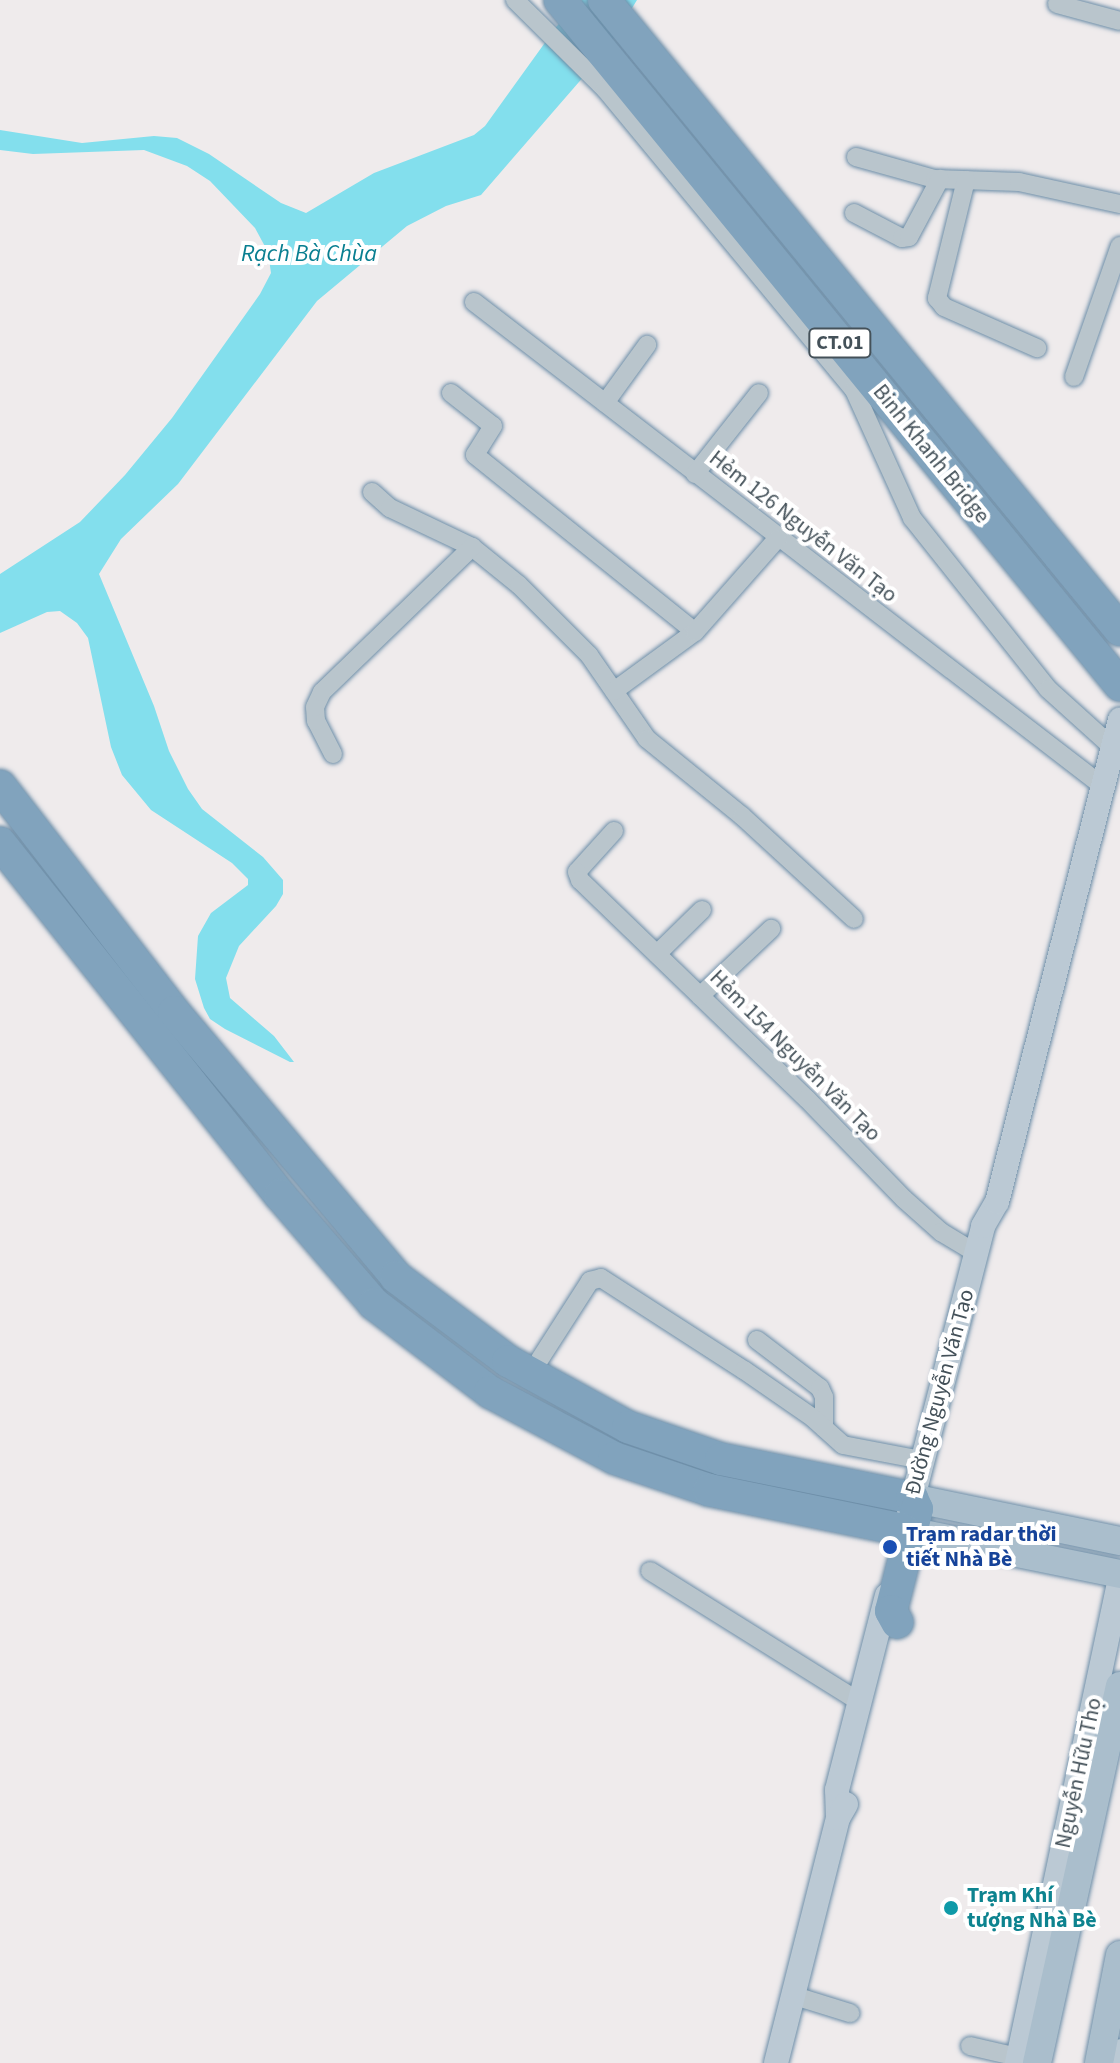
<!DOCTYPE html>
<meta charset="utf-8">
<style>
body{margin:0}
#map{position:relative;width:1120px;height:2063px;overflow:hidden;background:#efebec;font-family:"Source Sans 3",sans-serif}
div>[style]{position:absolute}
.water>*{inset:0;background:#83dfed}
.roads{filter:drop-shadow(0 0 2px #6d8ea8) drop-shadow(0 0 2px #6d8ea8)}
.street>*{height:18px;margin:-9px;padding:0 9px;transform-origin:9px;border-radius:9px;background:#b9c5cc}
.secondary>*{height:24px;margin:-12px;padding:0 12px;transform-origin:12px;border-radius:12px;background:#bbc9d4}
.primary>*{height:28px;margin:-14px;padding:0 14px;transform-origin:14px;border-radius:14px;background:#aabecc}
.highway>*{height:32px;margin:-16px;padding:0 16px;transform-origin:16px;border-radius:16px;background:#81a3bd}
.dots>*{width:22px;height:22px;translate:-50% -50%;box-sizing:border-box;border:4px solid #fff;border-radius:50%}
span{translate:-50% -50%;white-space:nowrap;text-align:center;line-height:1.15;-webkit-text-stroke:8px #fff;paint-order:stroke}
.shield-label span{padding:2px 6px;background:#fff;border:2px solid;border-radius:6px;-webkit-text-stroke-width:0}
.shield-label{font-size:20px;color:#445159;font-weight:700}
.street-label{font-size:22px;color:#445159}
.transit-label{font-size:22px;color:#164399;font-weight:700}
.left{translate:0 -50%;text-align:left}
.culture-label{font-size:22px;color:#0d838f;font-weight:700}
.water-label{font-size:24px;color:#097f91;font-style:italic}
</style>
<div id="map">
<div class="water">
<i style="clip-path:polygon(582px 0,637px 0,605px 52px,481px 195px,446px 206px,407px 226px,317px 301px,178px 484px,121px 539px,99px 574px,154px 706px,169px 751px,188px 789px,202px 809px,263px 857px,283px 880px,283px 894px,276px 906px,239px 946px,226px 978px,230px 998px,274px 1036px,294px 1062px,290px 1062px,225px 1029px,210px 1019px,204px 1008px,195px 979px,198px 936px,211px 913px,248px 885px,248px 879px,232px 863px,151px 810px,122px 775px,111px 747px,88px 638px,77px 623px,60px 611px,47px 612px,0 633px,0 574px,80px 522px,125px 475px,172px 418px,260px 294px,271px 273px,268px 252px,255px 228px,210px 181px,187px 166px,144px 150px,33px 154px,0 150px,0 130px,82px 143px,154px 136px,177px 138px,209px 154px,281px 203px,306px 213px,374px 173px,474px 135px,485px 126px,557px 26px)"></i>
</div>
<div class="roads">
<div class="street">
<i style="left:515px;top:0;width:127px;rotate:44.7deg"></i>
<i style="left:605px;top:89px;width:391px;rotate:50.4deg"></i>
<i style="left:854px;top:390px;width:141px;rotate:65.6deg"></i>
<i style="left:912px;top:518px;width:218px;rotate:51.5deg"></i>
<i style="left:1048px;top:689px;width:85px;rotate:42.1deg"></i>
<i style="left:1057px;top:4px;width:65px;rotate:15.1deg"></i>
<i style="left:856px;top:157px;width:82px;rotate:15.6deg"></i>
<i style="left:935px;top:179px;width:84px;rotate:2deg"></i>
<i style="left:1019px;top:182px;width:103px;rotate:12.3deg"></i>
<i style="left:966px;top:180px;width:122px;rotate:103.8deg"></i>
<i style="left:937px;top:298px;width:11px;rotate:52deg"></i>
<i style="left:944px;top:307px;width:102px;rotate:23.8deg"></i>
<i style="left:854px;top:213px;width:54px;rotate:27.5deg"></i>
<i style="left:902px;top:238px;width:7px;rotate:-8deg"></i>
<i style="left:909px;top:237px;width:66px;rotate:-61.9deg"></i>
<i style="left:474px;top:302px;width:796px;rotate:37.6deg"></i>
<i style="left:1074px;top:377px;width:139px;rotate:-70.7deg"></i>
<i style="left:451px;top:393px;width:53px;rotate:38.2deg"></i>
<i style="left:493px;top:426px;width:34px;rotate:122deg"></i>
<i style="left:475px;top:455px;width:282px;rotate:38.8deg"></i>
<i style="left:605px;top:403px;width:72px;rotate:-54.1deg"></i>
<i style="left:695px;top:474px;width:103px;rotate:-51.7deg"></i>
<i style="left:372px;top:492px;width:24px;rotate:42deg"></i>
<i style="left:390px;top:508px;width:91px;rotate:25.4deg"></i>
<i style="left:472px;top:547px;width:60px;rotate:39deg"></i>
<i style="left:519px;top:585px;width:99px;rotate:45deg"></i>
<i style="left:589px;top:655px;width:102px;rotate:55.4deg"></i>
<i style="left:647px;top:739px;width:122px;rotate:39deg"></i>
<i style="left:742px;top:816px;width:152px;rotate:42.6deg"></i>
<i style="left:614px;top:691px;width:100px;rotate:-36.1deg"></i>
<i style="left:695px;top:632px;width:124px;rotate:-48.6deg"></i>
<i style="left:333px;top:754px;width:37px;rotate:-117deg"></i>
<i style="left:316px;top:721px;width:14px;rotate:-94deg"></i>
<i style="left:315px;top:707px;width:17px;rotate:-65deg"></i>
<i style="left:322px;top:692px;width:209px;rotate:-44deg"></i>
<i style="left:614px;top:831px;width:55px;rotate:132.1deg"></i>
<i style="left:577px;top:872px;width:9px;rotate:69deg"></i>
<i style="left:580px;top:880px;width:315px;rotate:44deg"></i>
<i style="left:807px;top:1099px;width:139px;rotate:45.9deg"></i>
<i style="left:904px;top:1199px;width:50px;rotate:41.7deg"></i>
<i style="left:941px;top:1232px;width:41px;rotate:31deg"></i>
<i style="left:657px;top:954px;width:63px;rotate:-44.4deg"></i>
<i style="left:700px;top:996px;width:98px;rotate:-43.3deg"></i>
<i style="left:757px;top:1340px;width:79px;rotate:37.3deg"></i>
<i style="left:820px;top:1388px;width:10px;rotate:66deg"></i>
<i style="left:824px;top:1397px;width:31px;rotate:90deg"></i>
<i style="left:540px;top:1359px;width:93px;rotate:-57.3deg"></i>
<i style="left:590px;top:1281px;width:11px;rotate:-15deg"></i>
<i style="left:601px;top:1278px;width:170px;rotate:32.8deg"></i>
<i style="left:744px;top:1370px;width:84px;rotate:34.8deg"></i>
<i style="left:813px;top:1418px;width:40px;rotate:42deg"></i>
<i style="left:843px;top:1445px;width:80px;rotate:10.8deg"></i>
<i style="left:650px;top:1571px;width:248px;rotate:32deg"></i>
<i style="left:795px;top:1996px;width:58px;rotate:17.2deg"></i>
<i style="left:970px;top:2046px;width:62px;rotate:13.1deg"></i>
</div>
<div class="secondary">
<i style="left:909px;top:1513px;width:296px;rotate:-75.5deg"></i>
<i style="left:983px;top:1226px;width:28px;rotate:-60deg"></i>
<i style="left:997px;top:1202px;width:498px;rotate:-75.7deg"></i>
<i style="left:838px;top:1818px;width:28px;rotate:-92deg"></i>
<i style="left:837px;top:1790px;width:201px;rotate:-75.6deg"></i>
<i style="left:776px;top:2063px;width:253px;rotate:-75.8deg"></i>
<i style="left:838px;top:1818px;width:16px;rotate:-60deg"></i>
<i style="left:1017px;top:2063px;width:497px;rotate:-78deg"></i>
<i style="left:1117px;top:2063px;width:12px;rotate:-76deg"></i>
</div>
<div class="primary">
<i style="left:912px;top:1498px;width:212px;rotate:11.7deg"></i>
<i style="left:904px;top:1530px;width:220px;rotate:11.5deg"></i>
<i style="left:1037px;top:2063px;width:386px;rotate:-77.6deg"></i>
<i style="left:1099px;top:2063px;width:110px;rotate:-79deg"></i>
</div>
<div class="highway">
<i style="left:560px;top:0;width:885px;rotate:50.73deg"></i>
<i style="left:604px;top:0;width:814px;rotate:50.68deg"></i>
<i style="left:0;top:786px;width:285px;rotate:52.4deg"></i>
<i style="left:174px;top:1012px;width:346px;rotate:50deg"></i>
<i style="left:396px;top:1277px;width:140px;rotate:36.9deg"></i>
<i style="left:508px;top:1361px;width:137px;rotate:28.8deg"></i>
<i style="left:628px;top:1427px;width:98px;rotate:19deg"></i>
<i style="left:721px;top:1459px;width:195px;rotate:11.5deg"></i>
<i style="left:912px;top:1498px;width:12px;rotate:66deg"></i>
<i style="left:917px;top:1509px;width:105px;rotate:104.3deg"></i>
<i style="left:891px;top:1611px;width:13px;rotate:61deg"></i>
<i style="left:0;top:843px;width:450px;rotate:51.5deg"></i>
<i style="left:280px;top:1195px;width:144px;rotate:49.2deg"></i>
<i style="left:374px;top:1304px;width:146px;rotate:37.2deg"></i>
<i style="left:490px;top:1392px;width:140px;rotate:28deg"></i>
<i style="left:614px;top:1458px;width:100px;rotate:18.6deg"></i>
<i style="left:709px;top:1490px;width:199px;rotate:11.6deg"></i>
</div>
</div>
<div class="dots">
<i style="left:890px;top:1547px;background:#1a4fb4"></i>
<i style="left:951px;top:1908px;background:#0f9aa8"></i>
</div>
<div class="shield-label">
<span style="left:840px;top:343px">CT.01</span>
</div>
<div class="street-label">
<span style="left:931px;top:454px;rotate:51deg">Binh Khanh Bridge</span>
<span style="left:803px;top:527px;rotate:38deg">Hẻm 126 Nguyễn Văn Tạo</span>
<span style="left:795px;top:1056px;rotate:45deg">Hẻm 154 Nguyễn Văn Tạo</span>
<span style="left:940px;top:1392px;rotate:-75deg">Đường Nguyễn Văn Tạo</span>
<span style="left:1079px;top:1773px;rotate:-78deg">Nguyễn Hữu Thọ</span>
</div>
<div class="transit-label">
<span class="left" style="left:906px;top:1547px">Trạm radar thời<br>tiết Nhà Bè</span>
</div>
<div class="culture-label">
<span class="left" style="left:967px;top:1908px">Trạm Khí<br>tượng Nhà Bè</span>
</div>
<div class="water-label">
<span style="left:309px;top:254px">Rạch Bà Chùa</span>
</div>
</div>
